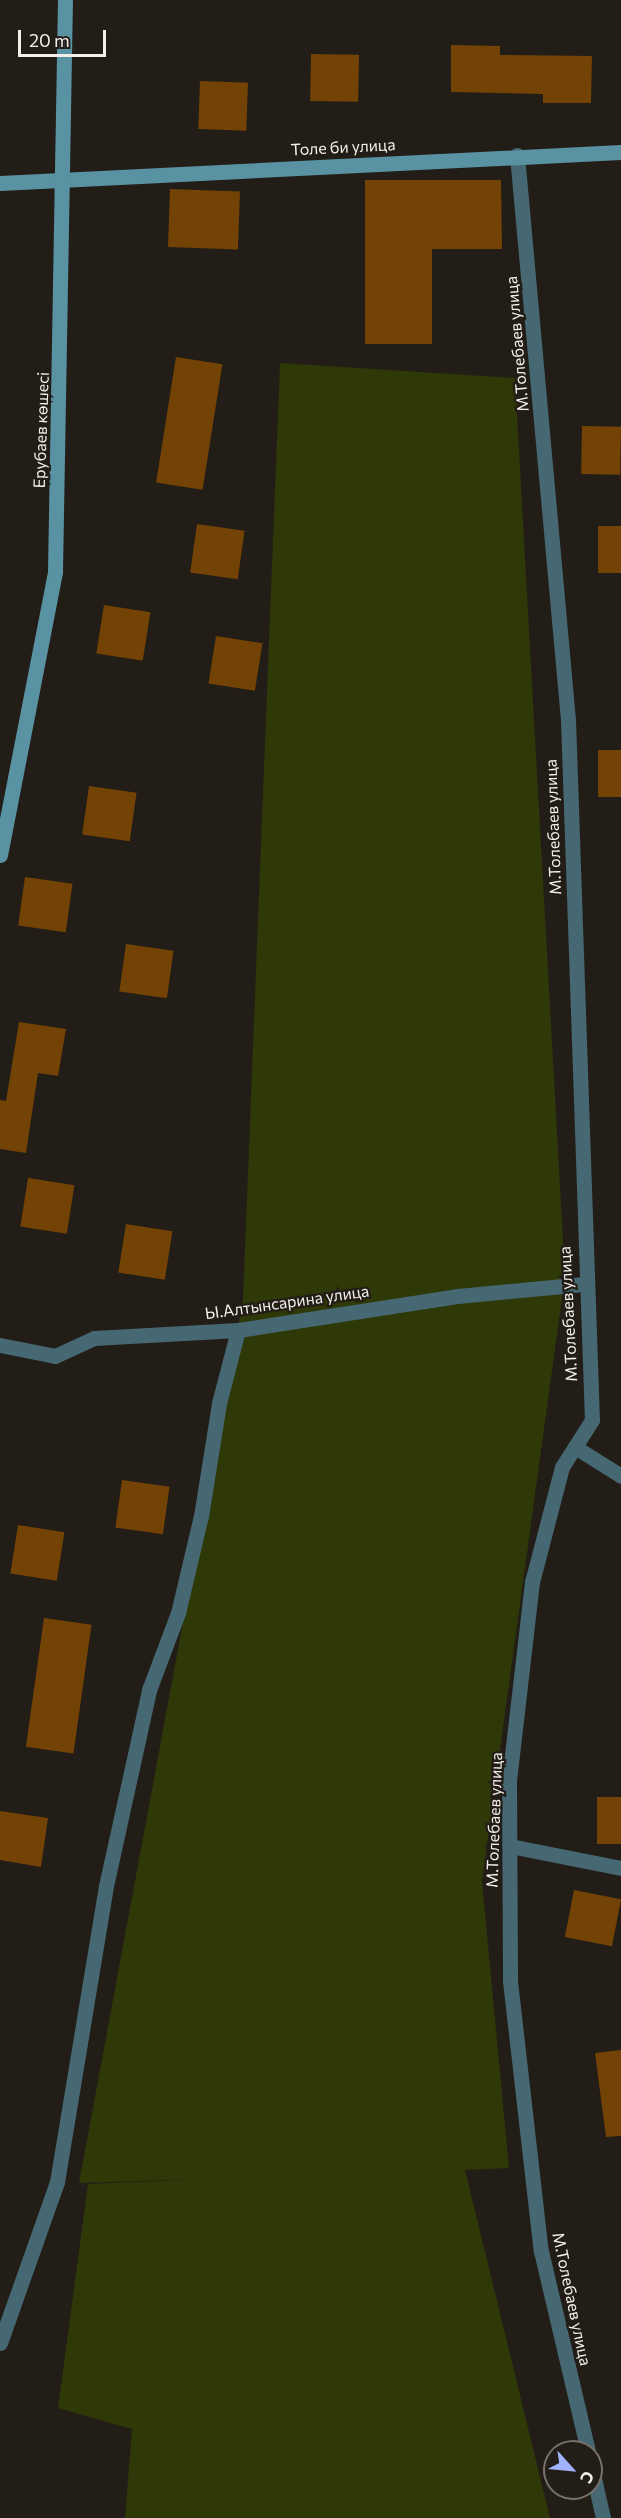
<!DOCTYPE html>
<meta charset="utf-8">
<style>
body{margin:0}
#map{position:relative;width:621px;height:2518px;overflow:hidden;background:#231d17;font-family:Commissioner,sans-serif}
div>[style]{position:absolute}
.green>*{inset:0;background:#2f3807}
.building>*{inset:0;background:#734205;transform-origin:0 0}
.lane>*{height:15px;margin:-7.5px;padding:0 7.5px;transform-origin:7.5px;border-radius:7.5px;background:#456872}
.street>*{height:15px;margin:-7.5px;padding:0 7.5px;transform-origin:7.5px;border-radius:7.5px;background:#456872}
.secondary>*{height:15px;margin:-7.5px;padding:0 7.5px;transform-origin:7.5px;border-radius:7.5px;background:#5992a2}
span{translate:-50% -50%;white-space:nowrap;text-align:center;line-height:1.15;-webkit-text-stroke:4.5px #231d17;paint-order:stroke}
.street-label{font-size:16px;color:#f4efeb}
.north{position:absolute;left:543px;top:2440px;width:60px;height:60px;box-sizing:border-box;background:#231d17;border:2px solid #77716c;border-radius:50%;rotate:117deg;font-size:16px;font-weight:700;line-height:24px;text-align:center;color:#f4efeb}
.north::after{content:'';display:block;margin:auto;width:21px;height:27px;background:#a1b2fd;clip-path:polygon(50% 0,100% 100%,50% 72%,0 100%)}
.scale{position:absolute;left:18px;top:30px;width:88px;height:27px;box-sizing:border-box;border:3px solid #f4efeb;border-top:0;padding-left:8px;font-size:18px;line-height:21px;white-space:nowrap;color:#f4efeb;-webkit-text-stroke:4px #231d17;paint-order:stroke}
</style>
<div id="map">
<div class="green">
<i style="clip-path:polygon(280px 363px,515px 378px,565px 1276px,482px 1881px,509px 2168px,465px 2170px,550px 2518px,125px 2518px,132px 2429px,58px 2408px,88px 2184px,209px 2179px,79px 2183px,243px 1299px)"></i>
</div>
<div class="building">
<i style="clip-path:polygon(451px 45px,500px 46px,500px 55px,592px 56px,591px 103px,543px 103px,543px 94px,451px 92px)"></i>
<i style="left:311px;top:54px;width:48px;height:47px;rotate:1deg"></i>
<i style="left:200px;top:81px;width:48px;height:48px;rotate:2deg"></i>
<i style="clip-path:polygon(365px 180px,501px 180px,502px 249px,432px 249px,432px 344px,365px 344px)"></i>
<i style="left:170px;top:189px;width:70px;height:58px;rotate:2deg"></i>
<i style="left:176px;top:357px;width:47px;height:127px;rotate:9deg"></i>
<i style="left:582px;top:426px;width:39px;height:48px;rotate:1deg"></i>
<i style="left:197px;top:524px;width:48px;height:49px;rotate:8deg"></i>
<i style="left:598px;top:526px;width:23px;height:47px"></i>
<i style="left:104px;top:605px;width:47px;height:49px;rotate:9deg"></i>
<i style="left:216px;top:636px;width:47px;height:48px;rotate:9deg"></i>
<i style="left:598px;top:750px;width:23px;height:47px"></i>
<i style="left:89px;top:786px;width:48px;height:49px;rotate:8deg"></i>
<i style="left:25px;top:877px;width:48px;height:49px;rotate:8deg"></i>
<i style="left:126px;top:944px;width:48px;height:48px;rotate:8deg"></i>
<i style="clip-path:polygon(19px 1022px,66px 1029px,58px 1076px,38px 1073px,26px 1153px,0 1149px,0 1100px,6px 1101px)"></i>
<i style="left:28px;top:1178px;width:47px;height:49px;rotate:9deg"></i>
<i style="left:126px;top:1224px;width:47px;height:49px;rotate:9deg"></i>
<i style="left:122px;top:1480px;width:48px;height:48px;rotate:8deg"></i>
<i style="left:18px;top:1525px;width:47px;height:49px;rotate:9deg"></i>
<i style="left:44px;top:1618px;width:48px;height:130px;rotate:8deg"></i>
<i style="left:597px;top:1797px;width:24px;height:47px"></i>
<i style="clip-path:polygon(0 1811px,48px 1818px,41px 1867px,0 1860px)"></i>
<i style="left:574px;top:1890px;width:48px;height:48px;rotate:11deg"></i>
<i style="clip-path:polygon(621px 2050px,621px 2136px,606px 2137px,595px 2053px)"></i>
</div>
<div class="lane">
<i style="left:510px;top:1846px;width:113px;rotate:11.2deg"></i>
</div>
<div class="street">
<i style="left:517px;top:155px;width:567px;rotate:84.84deg"></i>
<i style="left:568px;top:720px;width:700px;rotate:88.04deg"></i>
<i style="left:592px;top:1420px;width:56px;rotate:122.6deg"></i>
<i style="left:562px;top:1467px;width:119px;rotate:104.6deg"></i>
<i style="left:532px;top:1582px;width:199px;rotate:96.6deg"></i>
<i style="left:509px;top:1780px;width:201px;rotate:89.7deg"></i>
<i style="left:510px;top:1981px;width:272px;rotate:83.5deg"></i>
<i style="left:541px;top:2251px;width:206px;rotate:76.8deg"></i>
<i style="left:0;top:1345px;width:56px;rotate:11.3deg"></i>
<i style="left:55px;top:1356px;width:43px;rotate:-24.8deg"></i>
<i style="left:94px;top:1338px;width:144px;rotate:-3.2deg"></i>
<i style="left:238px;top:1330px;width:223px;rotate:-8.8deg"></i>
<i style="left:458px;top:1296px;width:126px;rotate:-5.5deg"></i>
<i style="left:575px;top:1447px;width:54px;rotate:32.2deg"></i>
<i style="left:0;top:2343px;width:171px;rotate:-70.5deg"></i>
<i style="left:57px;top:2182px;width:300px;rotate:-80.6deg"></i>
<i style="left:106px;top:1886px;width:201px;rotate:-77.6deg"></i>
<i style="left:149px;top:1690px;width:82px;rotate:-69.4deg"></i>
<i style="left:178px;top:1613px;width:100px;rotate:-76.7deg"></i>
<i style="left:201px;top:1516px;width:114px;rotate:-80.9deg"></i>
<i style="left:219px;top:1403px;width:75px;rotate:-75.4deg"></i>
<i style="left:591px;top:2465px;width:54px;rotate:77.2deg"></i>
</div>
<div class="secondary">
<i style="left:0;top:183px;width:622px;rotate:-2.86deg"></i>
<i style="left:0;top:855px;width:289px;rotate:-79deg"></i>
<i style="left:55px;top:571px;width:571px;rotate:-89deg"></i>
</div>
<div class="street-label">
<span style="left:343px;top:147px;rotate:-3deg">Толе би улица</span>
<span style="left:517px;top:344px;rotate:-95deg">М.Толебаев улица</span>
<span style="left:41px;top:430px;rotate:-88deg">Ерубаев көшесі</span>
<span style="left:553px;top:827px;rotate:-92deg">М.Толебаев улица</span>
<span style="left:287px;top:1302px;rotate:-8deg">Ы.Алтынсарина улица</span>
<span style="left:568px;top:1314px;rotate:-93deg">М.Толебаев улица</span>
<span style="left:494px;top:1820px;rotate:-88deg">М.Толебаев улица</span>
<span style="left:572px;top:2299px;rotate:78deg">М.Толебаев улица</span>
</div>
<div class="north">С</div>
<div class="scale">20 m</div>
</div>
